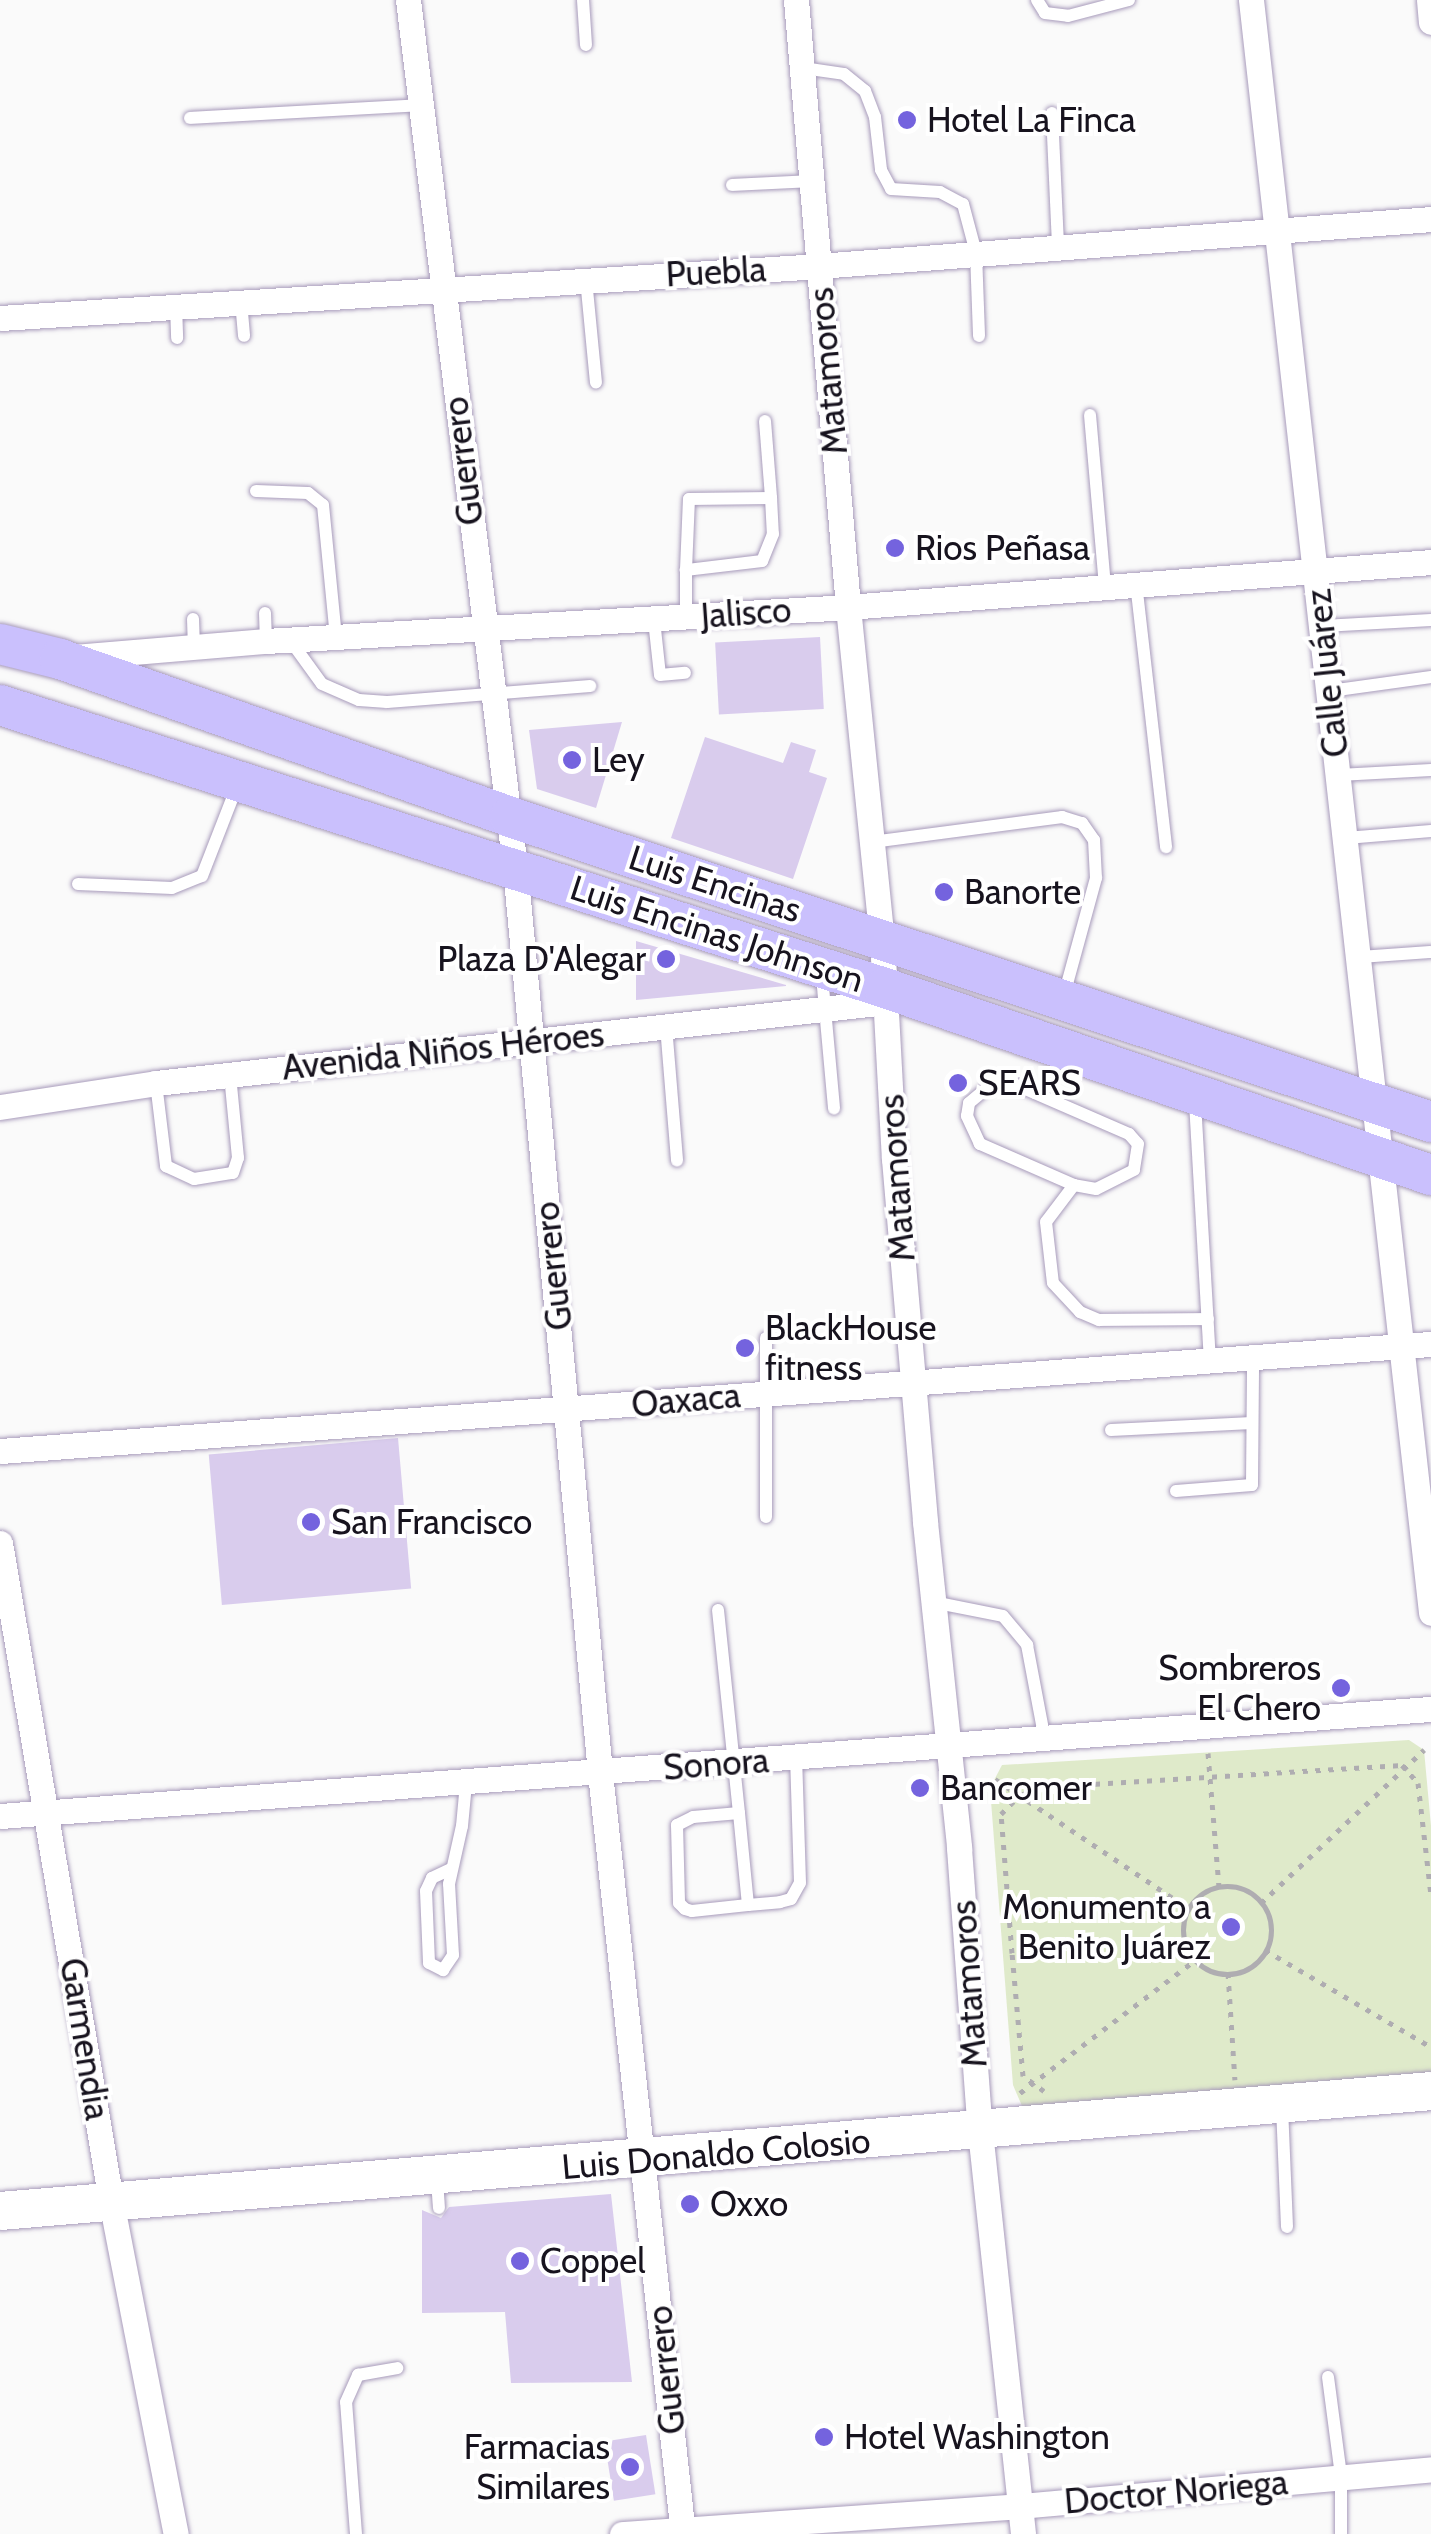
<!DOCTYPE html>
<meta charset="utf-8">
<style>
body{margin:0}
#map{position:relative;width:1431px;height:2534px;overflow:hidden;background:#fafafa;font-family:Cabin,sans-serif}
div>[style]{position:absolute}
.green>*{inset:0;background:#dfeaca}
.building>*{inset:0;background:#d9cced;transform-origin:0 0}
.path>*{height:5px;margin-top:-2.5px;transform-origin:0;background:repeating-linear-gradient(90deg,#afadb1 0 5px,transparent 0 13px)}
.path>.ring{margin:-2.5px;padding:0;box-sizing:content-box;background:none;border:5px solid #afadb1;border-radius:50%}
.roads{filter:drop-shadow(0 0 2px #a89bbb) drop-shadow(0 0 2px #a89bbb)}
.service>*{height:12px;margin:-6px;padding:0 6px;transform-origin:6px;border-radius:6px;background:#fff}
.minor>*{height:25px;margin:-12.5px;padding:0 12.5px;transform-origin:12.5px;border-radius:12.5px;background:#fff}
.secondary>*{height:38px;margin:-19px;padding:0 19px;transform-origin:19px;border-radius:19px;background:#fff}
.primary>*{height:40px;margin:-20px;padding:0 20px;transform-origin:20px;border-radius:20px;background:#cac0fd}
.dots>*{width:28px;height:28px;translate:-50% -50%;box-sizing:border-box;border:5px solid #fff;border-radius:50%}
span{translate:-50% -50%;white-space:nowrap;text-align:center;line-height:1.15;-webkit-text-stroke:8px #fff;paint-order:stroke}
.poi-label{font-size:35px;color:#17131e}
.left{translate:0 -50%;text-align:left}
.right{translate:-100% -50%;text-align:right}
.street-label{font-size:35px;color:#17131e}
</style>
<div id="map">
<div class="green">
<i style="clip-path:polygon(1409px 1740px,1424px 1750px,1431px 1826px,1431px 2080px,1041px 2113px,1022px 2106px,1013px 2085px,990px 1788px,1002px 1765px)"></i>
</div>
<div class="building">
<i style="left:820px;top:637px;width:72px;height:105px;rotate:87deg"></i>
<i style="clip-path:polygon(622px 722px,596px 808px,537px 789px,529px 730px)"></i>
<i style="clip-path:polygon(705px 737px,783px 763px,791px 742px,816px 750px,809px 772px,827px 778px,793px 879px,671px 838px)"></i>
<i style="clip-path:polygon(636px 941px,786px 985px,786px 986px,636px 1000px)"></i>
<i style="left:398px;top:1438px;width:151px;height:190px;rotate:85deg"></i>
<i style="clip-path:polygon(611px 2194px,632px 2382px,511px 2383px,505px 2312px,422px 2313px,422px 2210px,441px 2218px,449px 2207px)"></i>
<i style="left:646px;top:2435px;width:60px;height:42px;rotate:81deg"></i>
</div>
<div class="path">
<i style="left:1208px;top:1753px;width:134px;rotate:85.3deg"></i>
<i style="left:995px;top:1779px;width:232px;rotate:33.8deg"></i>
<i class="ring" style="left:1183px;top:1886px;width:83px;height:83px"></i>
<i style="left:1261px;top:1903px;width:224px;rotate:-43.2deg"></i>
<i style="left:1265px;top:1950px;width:192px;rotate:30.3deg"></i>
<i style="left:1228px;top:1973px;width:107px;rotate:86.3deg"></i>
<i style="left:1044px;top:2091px;width:26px;rotate:-144deg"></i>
<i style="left:1023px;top:2076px;width:123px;rotate:-95.1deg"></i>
<i style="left:1012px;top:1953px;width:139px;rotate:-94.5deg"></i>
<i style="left:1001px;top:1814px;width:27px;rotate:-45deg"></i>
<i style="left:1020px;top:1795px;width:24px;rotate:-19deg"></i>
<i style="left:1043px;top:1787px;width:360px;rotate:-3.5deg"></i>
<i style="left:1402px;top:1765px;width:24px;rotate:48deg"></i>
<i style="left:1418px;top:1783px;width:114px;rotate:83.4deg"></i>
<i style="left:1020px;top:2093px;width:218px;rotate:-37.2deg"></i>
</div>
<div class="roads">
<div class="service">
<i style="left:583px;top:0;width:45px;rotate:86.2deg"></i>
<i style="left:1037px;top:0;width:15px;rotate:58deg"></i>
<i style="left:1045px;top:13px;width:23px;rotate:7deg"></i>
<i style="left:1068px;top:16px;width:63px;rotate:-14.7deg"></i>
<i style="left:803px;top:68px;width:41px;rotate:8.3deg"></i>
<i style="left:844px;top:74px;width:27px;rotate:39deg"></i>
<i style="left:865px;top:91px;width:28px;rotate:69deg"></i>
<i style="left:875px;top:117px;width:53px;rotate:83.5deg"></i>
<i style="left:881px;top:170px;width:21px;rotate:62deg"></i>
<i style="left:891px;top:189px;width:49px;rotate:3.5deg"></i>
<i style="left:940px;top:192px;width:26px;rotate:28deg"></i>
<i style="left:963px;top:204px;width:51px;rotate:75.1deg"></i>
<i style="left:976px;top:253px;width:83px;rotate:87.9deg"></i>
<i style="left:1052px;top:113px;width:133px;rotate:87.4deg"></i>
<i style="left:190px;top:118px;width:232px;rotate:-3.2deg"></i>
<i style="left:732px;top:185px;width:80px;rotate:-2.9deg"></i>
<i style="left:586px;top:279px;width:104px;rotate:84.5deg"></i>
<i style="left:241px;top:301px;width:35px;rotate:85deg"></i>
<i style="left:176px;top:305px;width:33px;rotate:88deg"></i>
<i style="left:1090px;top:415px;width:172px;rotate:85deg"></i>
<i style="left:765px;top:421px;width:77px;rotate:85.5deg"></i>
<i style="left:256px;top:491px;width:52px;rotate:2.2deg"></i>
<i style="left:308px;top:493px;width:19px;rotate:39deg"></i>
<i style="left:323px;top:505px;width:134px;rotate:84.4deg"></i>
<i style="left:1136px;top:583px;width:266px;rotate:83.5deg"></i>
<i style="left:265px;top:613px;width:28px;rotate:88deg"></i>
<i style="left:686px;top:617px;width:47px;rotate:-90deg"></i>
<i style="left:686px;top:570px;width:71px;rotate:-87.6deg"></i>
<i style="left:689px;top:499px;width:82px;rotate:-0.7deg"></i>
<i style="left:771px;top:498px;width:36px;rotate:87deg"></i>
<i style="left:773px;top:534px;width:29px;rotate:112deg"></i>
<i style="left:762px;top:561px;width:77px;rotate:173.2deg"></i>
<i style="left:193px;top:619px;width:28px;rotate:88deg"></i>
<i style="left:654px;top:620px;width:55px;rotate:83.8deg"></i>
<i style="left:660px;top:675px;width:25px;rotate:-5deg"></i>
<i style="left:1323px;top:626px;width:108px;rotate:-3.2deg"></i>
<i style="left:290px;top:640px;width:54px;rotate:54deg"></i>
<i style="left:322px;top:684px;width:40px;rotate:23.4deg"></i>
<i style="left:359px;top:700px;width:28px;rotate:4deg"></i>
<i style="left:387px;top:702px;width:204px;rotate:-4.5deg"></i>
<i style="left:1330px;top:691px;width:102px;rotate:-7.9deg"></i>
<i style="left:1339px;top:775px;width:92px;rotate:-3.1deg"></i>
<i style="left:1346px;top:838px;width:85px;rotate:-4.7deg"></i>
<i style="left:872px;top:842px;width:192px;rotate:-7.5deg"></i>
<i style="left:1062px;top:817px;width:21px;rotate:17deg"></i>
<i style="left:1082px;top:823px;width:21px;rotate:55deg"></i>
<i style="left:1094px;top:840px;width:38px;rotate:87deg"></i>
<i style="left:1096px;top:878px;width:121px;rotate:105.3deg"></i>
<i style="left:78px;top:884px;width:94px;rotate:2.4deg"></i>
<i style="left:172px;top:888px;width:32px;rotate:-22deg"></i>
<i style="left:202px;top:876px;width:97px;rotate:-68.7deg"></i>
<i style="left:1359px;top:957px;width:72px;rotate:-4deg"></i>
<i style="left:822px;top:976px;width:133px;rotate:84.8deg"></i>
<i style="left:666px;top:1026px;width:135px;rotate:85.3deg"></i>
<i style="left:156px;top:1083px;width:84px;rotate:83.1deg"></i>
<i style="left:166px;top:1166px;width:31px;rotate:25deg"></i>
<i style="left:194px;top:1179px;width:39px;rotate:-9deg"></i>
<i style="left:233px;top:1173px;width:16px;rotate:-72deg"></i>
<i style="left:238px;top:1158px;width:83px;rotate:-95.5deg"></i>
<i style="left:1195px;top:1102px;width:260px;rotate:86.7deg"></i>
<i style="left:1074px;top:1185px;width:103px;rotate:-156.4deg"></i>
<i style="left:980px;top:1144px;width:31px;rotate:-115deg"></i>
<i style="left:967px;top:1116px;width:13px;rotate:-81deg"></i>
<i style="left:969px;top:1103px;width:33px;rotate:-40deg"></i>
<i style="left:994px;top:1082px;width:13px;rotate:-4deg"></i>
<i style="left:1007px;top:1081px;width:133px;rotate:23.5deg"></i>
<i style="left:1129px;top:1134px;width:13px;rotate:48deg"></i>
<i style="left:1138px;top:1144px;width:26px;rotate:99deg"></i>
<i style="left:1134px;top:1170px;width:42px;rotate:153.4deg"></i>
<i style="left:1096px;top:1189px;width:22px;rotate:-170deg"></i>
<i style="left:1074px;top:1185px;width:46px;rotate:127.1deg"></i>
<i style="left:1046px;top:1222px;width:61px;rotate:83.5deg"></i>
<i style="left:1053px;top:1283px;width:40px;rotate:47deg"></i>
<i style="left:1080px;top:1312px;width:21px;rotate:23deg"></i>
<i style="left:1099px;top:1320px;width:109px;rotate:-0.5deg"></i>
<i style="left:766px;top:1338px;width:179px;rotate:90deg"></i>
<i style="left:1111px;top:1430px;width:141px;rotate:-2.8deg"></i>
<i style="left:1176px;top:1491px;width:76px;rotate:-4.5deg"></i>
<i style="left:1252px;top:1485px;width:126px;rotate:-89.5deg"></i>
<i style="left:933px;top:1602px;width:71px;rotate:11.3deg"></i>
<i style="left:1003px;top:1616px;width:38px;rotate:50deg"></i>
<i style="left:1027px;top:1645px;width:97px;rotate:79.3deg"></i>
<i style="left:718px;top:1610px;width:204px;rotate:84.1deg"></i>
<i style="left:451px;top:1869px;width:21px;rotate:155deg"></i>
<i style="left:432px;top:1878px;width:14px;rotate:115deg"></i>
<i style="left:426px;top:1891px;width:72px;rotate:87.6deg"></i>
<i style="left:429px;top:1963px;width:16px;rotate:27deg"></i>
<i style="left:443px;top:1970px;width:18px;rotate:-56deg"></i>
<i style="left:453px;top:1955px;width:71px;rotate:-93.2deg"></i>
<i style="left:449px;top:1884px;width:59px;rotate:-77.4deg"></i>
<i style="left:462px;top:1826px;width:42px;rotate:-84.6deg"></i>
<i style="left:748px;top:1905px;width:92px;rotate:-95.6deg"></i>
<i style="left:739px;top:1813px;width:46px;rotate:175deg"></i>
<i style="left:693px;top:1817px;width:18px;rotate:153deg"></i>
<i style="left:677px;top:1825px;width:78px;rotate:88.5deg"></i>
<i style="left:679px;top:1903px;width:8px;rotate:45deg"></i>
<i style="left:685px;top:1909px;width:7px;rotate:16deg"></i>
<i style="left:692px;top:1911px;width:56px;rotate:-6.1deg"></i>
<i style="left:748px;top:1905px;width:32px;rotate:-5deg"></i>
<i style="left:780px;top:1902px;width:11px;rotate:-15deg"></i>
<i style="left:791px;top:1899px;width:18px;rotate:-61deg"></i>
<i style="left:800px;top:1883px;width:125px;rotate:-91.8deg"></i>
<i style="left:1282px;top:2107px;width:120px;rotate:87.6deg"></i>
<i style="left:437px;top:2180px;width:28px;rotate:86deg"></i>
<i style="left:1328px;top:2377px;width:100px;rotate:82.5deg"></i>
<i style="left:1341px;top:2476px;width:58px;rotate:90deg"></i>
<i style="left:356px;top:2534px;width:132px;rotate:-94.3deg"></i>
<i style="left:346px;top:2402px;width:30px;rotate:-66deg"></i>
<i style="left:358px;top:2375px;width:40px;rotate:-10deg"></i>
</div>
<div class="minor">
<i style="left:408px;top:0;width:875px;rotate:82.97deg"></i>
<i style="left:515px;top:868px;width:909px;rotate:84.63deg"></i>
<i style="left:600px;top:1773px;width:766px;rotate:83.78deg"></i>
<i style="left:796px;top:0;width:609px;rotate:85.1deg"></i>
<i style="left:848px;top:607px;width:334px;rotate:84.2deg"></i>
<i style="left:882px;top:939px;width:220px;rotate:86.9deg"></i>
<i style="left:894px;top:1159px;width:364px;rotate:85.1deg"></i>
<i style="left:925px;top:1522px;width:328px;rotate:84deg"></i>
<i style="left:959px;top:1848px;width:284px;rotate:85.8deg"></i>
<i style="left:980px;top:2131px;width:405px;rotate:83.9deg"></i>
<i style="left:1251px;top:0;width:1623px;rotate:83.63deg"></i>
<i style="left:1429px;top:0;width:22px;rotate:85deg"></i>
<i style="left:0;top:318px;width:821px;rotate:-3.63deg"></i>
<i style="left:819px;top:266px;width:614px;rotate:-4.39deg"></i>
<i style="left:74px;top:657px;width:193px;rotate:-4.8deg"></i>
<i style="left:266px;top:641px;width:583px;rotate:-3.34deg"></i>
<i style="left:848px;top:607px;width:585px;rotate:-4.41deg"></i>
<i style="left:0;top:1107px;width:158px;rotate:-8.7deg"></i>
<i style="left:156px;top:1083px;width:734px;rotate:-6.33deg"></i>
<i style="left:0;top:1451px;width:1435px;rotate:-4.28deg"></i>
<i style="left:0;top:1543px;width:667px;rotate:80.42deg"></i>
<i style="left:111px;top:2201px;width:339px;rotate:79deg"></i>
<i style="left:0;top:1816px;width:1435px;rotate:-4.28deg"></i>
<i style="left:622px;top:2534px;width:399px;rotate:-4deg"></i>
<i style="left:1020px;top:2506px;width:413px;rotate:-5.1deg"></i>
</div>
<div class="secondary">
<i style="left:0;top:2211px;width:1436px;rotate:-4.79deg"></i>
</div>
<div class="primary">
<i style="left:0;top:644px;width:62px;rotate:14deg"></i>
<i style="left:60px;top:659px;width:477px;rotate:19.3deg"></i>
<i style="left:510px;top:817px;width:970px;rotate:18.32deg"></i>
<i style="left:0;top:705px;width:929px;rotate:17.73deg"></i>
<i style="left:885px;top:988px;width:577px;rotate:18.91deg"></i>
</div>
</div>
<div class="dots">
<i style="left:907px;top:120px;background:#7463de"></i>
<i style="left:895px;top:548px;background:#7463de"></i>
<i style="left:572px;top:760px;background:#7463de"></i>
<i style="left:944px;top:892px;background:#7463de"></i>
<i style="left:666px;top:959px;background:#7463de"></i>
<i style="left:958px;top:1083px;background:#7463de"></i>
<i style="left:745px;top:1348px;background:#7463de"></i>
<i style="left:311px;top:1522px;background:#7463de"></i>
<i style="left:1341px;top:1688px;background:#7463de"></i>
<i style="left:920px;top:1788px;background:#7463de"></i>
<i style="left:1231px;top:1927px;background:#7463de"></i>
<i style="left:690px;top:2204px;background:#7463de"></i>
<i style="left:520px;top:2261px;background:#7463de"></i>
<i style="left:824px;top:2437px;background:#7463de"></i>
<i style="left:630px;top:2467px;background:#7463de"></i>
</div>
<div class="poi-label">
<span class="left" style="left:927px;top:120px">Hotel La Finca</span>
<span class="left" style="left:915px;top:548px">Rios Peñasa</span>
<span class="left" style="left:592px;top:760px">Ley</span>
<span class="left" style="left:964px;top:892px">Banorte</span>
<span class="right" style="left:646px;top:959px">Plaza D'Alegar</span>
<span class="left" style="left:978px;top:1083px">SEARS</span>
<span class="left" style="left:765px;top:1348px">BlackHouse<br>fitness</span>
<span class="left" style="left:331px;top:1522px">San Francisco</span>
<span class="right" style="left:1321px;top:1688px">Sombreros<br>El Chero</span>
<span class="left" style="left:940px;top:1788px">Bancomer</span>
<span class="right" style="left:1211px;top:1927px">Monumento a<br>Benito Juárez</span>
<span class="left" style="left:710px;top:2204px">Oxxo</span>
<span class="left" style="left:540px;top:2261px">Coppel</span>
<span class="left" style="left:844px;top:2437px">Hotel Washington</span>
<span class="right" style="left:610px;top:2467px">Farmacias<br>Similares</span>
</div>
<div class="street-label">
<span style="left:716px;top:272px;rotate:-3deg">Puebla</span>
<span style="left:828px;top:371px;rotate:-95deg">Matamoros</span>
<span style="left:463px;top:461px;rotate:-97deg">Guerrero</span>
<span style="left:746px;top:613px;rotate:-4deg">Jalisco</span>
<span style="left:1327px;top:673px;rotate:-96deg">Calle Juárez</span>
<span style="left:715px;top:884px;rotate:18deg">Luis Encinas</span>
<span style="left:717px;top:934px;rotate:18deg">Luis Encinas Johnson</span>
<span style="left:443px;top:1051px;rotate:-6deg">Avenida Niños Héroes</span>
<span style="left:897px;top:1178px;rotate:-94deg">Matamoros</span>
<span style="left:553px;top:1266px;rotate:-96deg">Guerrero</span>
<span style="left:686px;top:1400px;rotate:-5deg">Oaxaca</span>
<span style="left:716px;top:1764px;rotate:-4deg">Sonora</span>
<span style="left:969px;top:1984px;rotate:-94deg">Matamoros</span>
<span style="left:85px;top:2039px;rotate:81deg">Garmendia</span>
<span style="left:716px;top:2154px;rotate:-5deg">Luis Donaldo Colosio</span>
<span style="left:666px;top:2370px;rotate:-96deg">Guerrero</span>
<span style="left:1176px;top:2492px;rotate:-5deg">Doctor Noriega</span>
</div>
</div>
